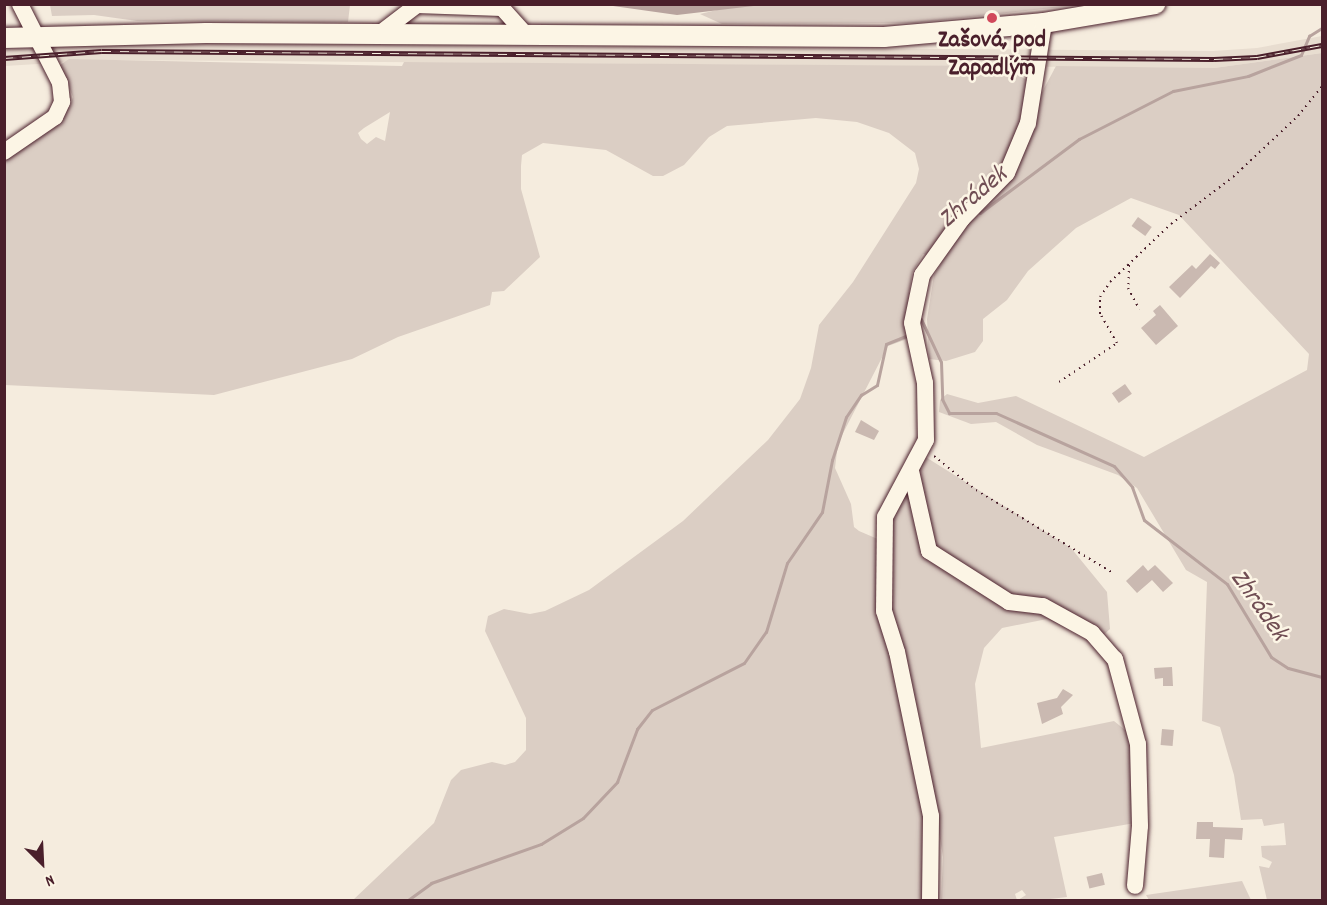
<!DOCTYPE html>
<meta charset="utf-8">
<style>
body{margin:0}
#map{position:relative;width:1327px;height:905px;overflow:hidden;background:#f5ecde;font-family:Dekko,sans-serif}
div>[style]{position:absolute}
.built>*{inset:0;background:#e8ddd0}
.green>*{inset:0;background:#dbcec4}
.water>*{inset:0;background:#b8a39e}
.stream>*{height:3px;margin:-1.5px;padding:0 1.5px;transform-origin:1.5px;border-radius:1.5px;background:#b8a39e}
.building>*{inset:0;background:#cab9b1;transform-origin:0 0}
.path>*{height:2px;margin-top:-1px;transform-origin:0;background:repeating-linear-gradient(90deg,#4a1f2b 0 1.5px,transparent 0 6px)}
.roads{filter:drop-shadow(0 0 2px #4a1f2b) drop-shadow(0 0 2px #4a1f2b)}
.minor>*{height:16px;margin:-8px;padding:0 8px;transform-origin:8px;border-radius:8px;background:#fcf5e5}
.major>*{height:20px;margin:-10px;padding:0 10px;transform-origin:10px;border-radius:10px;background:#fcf5e5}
.rail>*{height:5px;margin-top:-2.5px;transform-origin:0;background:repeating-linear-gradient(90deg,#fcf5e5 0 9px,#4a1f2b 0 18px);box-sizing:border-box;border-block:2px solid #4a1f2b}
.dots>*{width:16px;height:16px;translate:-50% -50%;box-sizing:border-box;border:3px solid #fcf5e5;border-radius:50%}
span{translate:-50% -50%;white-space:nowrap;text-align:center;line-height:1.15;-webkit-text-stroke:5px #fcf5e5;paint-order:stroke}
.poi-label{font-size:24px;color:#4a1f2b;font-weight:700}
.water-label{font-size:26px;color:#704d53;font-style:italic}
.frame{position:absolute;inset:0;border:6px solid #4a1f2b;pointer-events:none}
.north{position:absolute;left:12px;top:833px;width:60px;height:60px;-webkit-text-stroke:4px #fcf5e5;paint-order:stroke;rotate:156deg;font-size:16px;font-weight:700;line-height:24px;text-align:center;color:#4a1f2b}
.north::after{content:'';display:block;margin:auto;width:21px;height:27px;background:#4a1f2b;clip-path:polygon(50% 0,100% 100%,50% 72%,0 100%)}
</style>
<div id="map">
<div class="built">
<i style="clip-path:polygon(1322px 36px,1322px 53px,1214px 68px,102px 60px,5px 66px,4px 50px,102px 43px,1213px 51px,1257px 48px)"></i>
</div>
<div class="green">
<i style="clip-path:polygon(762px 4px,1080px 5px,914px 23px,722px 24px,700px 14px,729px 7px)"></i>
<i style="clip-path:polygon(50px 5px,50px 4px,350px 5px,348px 22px,137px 21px,94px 15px,52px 16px)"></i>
<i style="clip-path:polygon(evenodd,1322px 53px,1322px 900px,1267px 900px,1259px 866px,1269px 868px,1272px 862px,1262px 857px,1261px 846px,1286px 845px,1284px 823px,1264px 826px,1262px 819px,1241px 820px,1234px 775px,1220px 727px,1202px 721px,1207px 582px,1186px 570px,1137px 488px,1118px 475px,1037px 445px,996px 422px,971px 424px,939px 412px,940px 400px,947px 394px,978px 403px,1016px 396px,1144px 457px,1307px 370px,1309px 354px,1179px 215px,1131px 198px,1076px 228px,1028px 271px,1007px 300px,983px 319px,983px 341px,975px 352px,946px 361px,929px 359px,927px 319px,934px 275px,943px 260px,923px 254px,912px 273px,909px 295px,910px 338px,888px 346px,838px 443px,835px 468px,851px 504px,854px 527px,859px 531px,880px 540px,924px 456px,1071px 548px,1107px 592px,1110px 629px,1096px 642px,1047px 619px,1002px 628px,984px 648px,975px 684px,981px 748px,1114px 721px,1130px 734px,1135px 823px,1054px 837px,1067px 897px,1042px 900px,1018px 900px,1026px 895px,1022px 890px,1015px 894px,1017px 900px,941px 900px,943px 857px,934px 802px,938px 900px,353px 900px,434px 823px,451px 780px,461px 770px,492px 762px,505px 765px,515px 762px,526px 750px,526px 718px,485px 631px,488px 616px,504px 609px,530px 614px,545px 611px,589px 590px,683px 521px,768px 440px,800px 399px,811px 368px,819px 325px,853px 282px,916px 183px,919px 169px,915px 153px,889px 133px,857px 122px,816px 118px,727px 126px,709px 137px,684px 165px,663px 176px,653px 176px,606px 150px,543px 143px,522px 155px,521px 166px,521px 189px,540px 257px,504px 291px,492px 292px,490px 305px,398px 337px,352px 359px,214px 395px,5px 385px,5px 154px,70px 106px,73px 97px,60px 65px,69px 59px,402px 66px,404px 62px,1000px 66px,1031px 82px,1039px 98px,1056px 66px,1214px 68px,1322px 53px,390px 112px,385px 141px,376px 137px,367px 144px,361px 139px,358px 133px,364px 128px,390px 112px)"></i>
<i style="clip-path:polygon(1242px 881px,1251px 900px,1149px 900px,1146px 895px)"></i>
</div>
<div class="water">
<i style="clip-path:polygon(606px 5px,762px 5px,677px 15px)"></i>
</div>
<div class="stream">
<i style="left:980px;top:213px;width:124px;rotate:-36.8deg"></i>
<i style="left:1079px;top:139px;width:106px;rotate:-27.1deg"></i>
<i style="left:1173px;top:91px;width:76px;rotate:-11.3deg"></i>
<i style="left:1248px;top:76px;width:57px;rotate:-21.6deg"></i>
<i style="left:1301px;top:55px;width:21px;rotate:-67deg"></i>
<i style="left:1309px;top:36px;width:15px;rotate:-32deg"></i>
<i style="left:921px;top:319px;width:47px;rotate:65.1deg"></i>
<i style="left:941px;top:362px;width:37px;rotate:88deg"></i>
<i style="left:942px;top:399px;width:16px;rotate:63deg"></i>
<i style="left:949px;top:413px;width:47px"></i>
<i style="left:996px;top:413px;width:129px;rotate:24.2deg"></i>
<i style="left:1114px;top:466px;width:28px;rotate:49deg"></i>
<i style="left:1132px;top:487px;width:35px;rotate:70deg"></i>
<i style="left:1144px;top:520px;width:105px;rotate:37.6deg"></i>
<i style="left:1227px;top:584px;width:85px;rotate:58.9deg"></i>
<i style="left:1271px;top:657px;width:20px;rotate:33deg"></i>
<i style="left:1288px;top:668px;width:35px;rotate:15deg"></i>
<i style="left:408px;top:900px;width:29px;rotate:-36deg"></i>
<i style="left:431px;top:883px;width:117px;rotate:-19.5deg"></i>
<i style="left:541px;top:844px;width:49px;rotate:-31.8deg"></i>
<i style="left:583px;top:818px;width:50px;rotate:-46.6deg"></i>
<i style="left:617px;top:782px;width:57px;rotate:-69.3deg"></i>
<i style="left:637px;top:729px;width:24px;rotate:-52deg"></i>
<i style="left:652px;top:710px;width:103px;rotate:-27.1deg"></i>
<i style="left:744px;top:663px;width:38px;rotate:-55deg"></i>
<i style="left:766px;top:632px;width:72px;rotate:-73.1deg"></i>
<i style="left:787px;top:563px;width:62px;rotate:-55.5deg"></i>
<i style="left:822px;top:512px;width:53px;rotate:-79.1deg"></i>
<i style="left:832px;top:460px;width:45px;rotate:-72deg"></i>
<i style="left:846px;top:417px;width:27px;rotate:-56deg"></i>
<i style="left:861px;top:395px;width:19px;rotate:-32deg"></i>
<i style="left:877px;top:385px;width:42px;rotate:-77.6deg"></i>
<i style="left:886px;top:344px;width:24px;rotate:-22deg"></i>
</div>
<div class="building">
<i style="left:1138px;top:217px;width:17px;height:11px;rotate:36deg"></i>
<i style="clip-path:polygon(1210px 254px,1220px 263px,1215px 269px,1211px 266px,1180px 298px,1169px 287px,1192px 265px,1196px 269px)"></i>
<i style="clip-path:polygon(1160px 305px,1178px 326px,1156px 345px,1141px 328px,1156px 315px,1153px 311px)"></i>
<i style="left:1125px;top:384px;width:12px;height:16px;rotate:55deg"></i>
<i style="clip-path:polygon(861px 420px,879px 431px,874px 440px,855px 432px)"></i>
<i style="clip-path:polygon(1143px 565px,1148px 571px,1155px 565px,1173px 583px,1163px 592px,1152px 580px,1137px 593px,1126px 581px)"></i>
<i style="clip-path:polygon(1172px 667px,1173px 686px,1163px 686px,1163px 678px,1155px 679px,1154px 668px)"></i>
<i style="clip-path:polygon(1063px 689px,1073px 695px,1061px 707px,1063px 714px,1042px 724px,1037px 703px,1057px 698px)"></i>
<i style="left:1162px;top:729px;width:12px;height:16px;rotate:5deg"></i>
<i style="clip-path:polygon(1197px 822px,1213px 822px,1213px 827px,1243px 828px,1242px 840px,1225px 839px,1224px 858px,1209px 857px,1210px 839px,1196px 839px)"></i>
<i style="left:1102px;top:873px;width:12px;height:16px;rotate:76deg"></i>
</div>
<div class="path">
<i style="left:1129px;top:265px;width:23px;rotate:92deg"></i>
<i style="left:1128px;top:288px;width:24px;rotate:62deg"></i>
<i style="left:1059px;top:382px;width:70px;rotate:-33.9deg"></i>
<i style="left:1117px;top:343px;width:34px;rotate:-120deg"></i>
<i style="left:1100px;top:314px;width:17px;rotate:-90deg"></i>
<i style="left:1100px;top:297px;width:18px;rotate:-56deg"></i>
<i style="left:1110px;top:282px;width:84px;rotate:-43.6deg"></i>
<i style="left:1171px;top:224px;width:78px;rotate:-37.2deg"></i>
<i style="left:1233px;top:177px;width:89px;rotate:-43.2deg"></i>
<i style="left:1298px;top:116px;width:38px;rotate:-51deg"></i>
<i style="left:934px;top:456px;width:54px;rotate:39deg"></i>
<i style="left:976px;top:490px;width:160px;rotate:31.2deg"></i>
</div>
<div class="roads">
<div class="minor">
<i style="left:379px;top:34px;width:48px;rotate:-37.3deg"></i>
<i style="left:417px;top:5px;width:85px;rotate:2deg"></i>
<i style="left:502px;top:8px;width:38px;rotate:48deg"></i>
<i style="left:4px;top:152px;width:62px;rotate:-34.5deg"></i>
<i style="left:55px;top:117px;width:17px;rotate:-65deg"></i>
<i style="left:62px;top:102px;width:19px;rotate:-96deg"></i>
<i style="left:60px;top:83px;width:89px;rotate:-116.9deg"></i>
<i style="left:911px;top:471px;width:82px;rotate:77.3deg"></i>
<i style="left:929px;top:551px;width:95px;rotate:32.5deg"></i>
<i style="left:1009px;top:602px;width:34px;rotate:7deg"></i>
<i style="left:1043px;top:606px;width:56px;rotate:28.9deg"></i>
<i style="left:1092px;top:633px;width:35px;rotate:49deg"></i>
<i style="left:1115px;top:659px;width:88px;rotate:74.9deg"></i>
<i style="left:1138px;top:744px;width:82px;rotate:88.6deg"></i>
<i style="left:1140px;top:826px;width:60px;rotate:94.8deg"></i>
<i style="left:930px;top:900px;width:84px;rotate:-89.3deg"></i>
<i style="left:931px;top:816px;width:167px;rotate:-101.7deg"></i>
<i style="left:897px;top:652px;width:43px;rotate:-107.6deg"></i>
<i style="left:884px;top:611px;width:94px;rotate:-89.4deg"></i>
<i style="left:885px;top:517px;width:87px;rotate:-62deg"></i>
<i style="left:926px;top:440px;width:57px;rotate:-91deg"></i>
<i style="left:925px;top:383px;width:61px;rotate:-102.2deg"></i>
<i style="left:912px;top:323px;width:49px;rotate:-78.2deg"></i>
<i style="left:922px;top:275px;width:69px;rotate:-54.5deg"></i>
<i style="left:962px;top:219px;width:64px;rotate:-45.6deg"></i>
<i style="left:1007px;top:173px;width:54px;rotate:-67.2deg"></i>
<i style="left:1028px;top:123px;width:101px;rotate:-80.9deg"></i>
</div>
<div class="major">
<i style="left:4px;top:38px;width:202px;rotate:-1.4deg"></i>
<i style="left:206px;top:33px;width:678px;rotate:0.34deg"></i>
<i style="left:884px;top:37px;width:161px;rotate:-5deg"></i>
<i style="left:1044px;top:23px;width:113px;rotate:-9.7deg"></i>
</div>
</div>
<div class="rail">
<i style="left:4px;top:58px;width:98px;rotate:-4.1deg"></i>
<i style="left:102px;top:51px;width:1112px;rotate:0.41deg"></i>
<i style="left:1214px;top:59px;width:43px;rotate:-2.7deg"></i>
<i style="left:1257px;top:57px;width:66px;rotate:-10.5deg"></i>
</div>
<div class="dots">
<i style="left:992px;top:18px;background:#d1495b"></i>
</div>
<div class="poi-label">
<span style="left:992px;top:56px">Zašová, pod<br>Zapadlým</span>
</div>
<div class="water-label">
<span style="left:974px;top:198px;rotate:-40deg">Zhrádek</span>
<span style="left:1258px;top:606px;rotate:55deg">Zhrádek</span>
</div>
<div class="frame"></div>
<div class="north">N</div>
</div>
